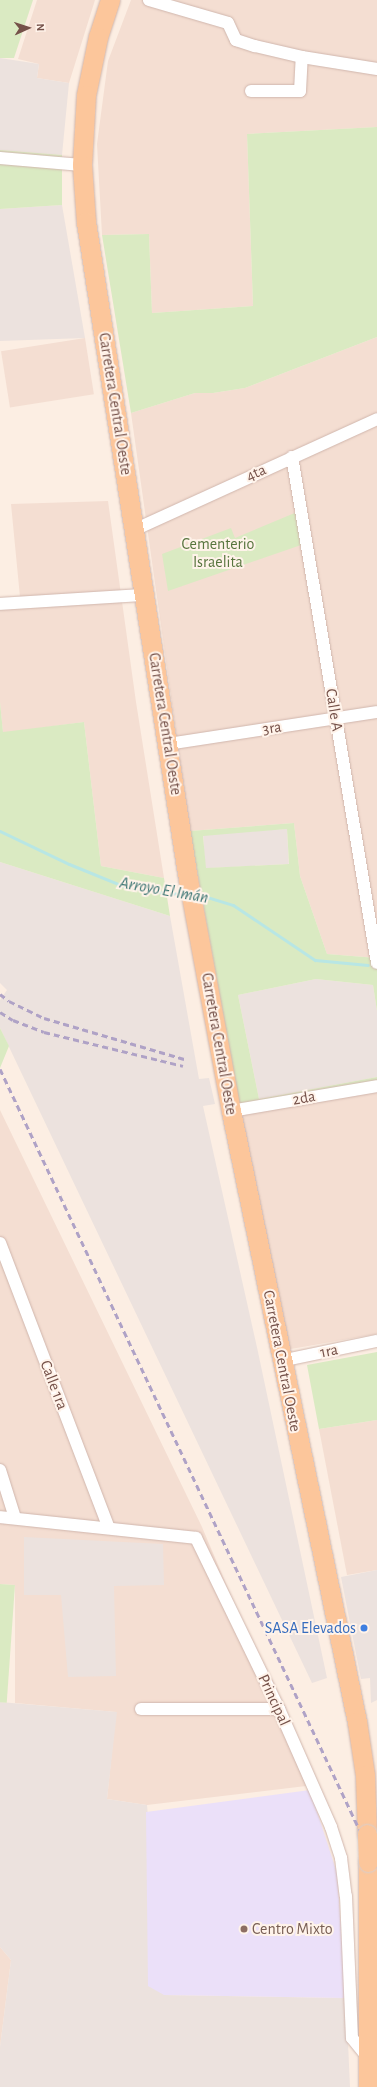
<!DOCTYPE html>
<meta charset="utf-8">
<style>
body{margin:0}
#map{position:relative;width:377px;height:2087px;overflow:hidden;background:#fceee3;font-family:"Alegreya Sans",sans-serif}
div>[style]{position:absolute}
.residential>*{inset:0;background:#f4ded2;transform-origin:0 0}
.industrial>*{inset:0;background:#ece2de;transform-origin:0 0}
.education>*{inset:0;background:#ebe0f9}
.green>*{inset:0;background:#daeac2;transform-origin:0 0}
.stream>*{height:3px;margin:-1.5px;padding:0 1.5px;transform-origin:1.5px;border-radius:1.5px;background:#b8e6e4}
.roads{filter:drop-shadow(0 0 1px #d0b6ad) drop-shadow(0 0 1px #d0b6ad)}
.street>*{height:12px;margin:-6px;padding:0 6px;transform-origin:6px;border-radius:6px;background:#fff}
.primary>*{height:19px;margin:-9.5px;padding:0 9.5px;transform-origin:9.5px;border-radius:9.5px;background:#fcc69b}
.rail>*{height:3px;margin-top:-1.5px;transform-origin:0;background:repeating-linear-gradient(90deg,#afa2c6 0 6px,transparent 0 10px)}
.bridges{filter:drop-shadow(0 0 1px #d8cecc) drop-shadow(0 0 1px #d8cecc)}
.primary-bridge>*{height:19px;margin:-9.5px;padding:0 9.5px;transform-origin:9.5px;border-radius:9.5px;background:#fcc69b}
.dots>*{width:11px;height:11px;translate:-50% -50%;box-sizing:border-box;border:2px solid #fff3ea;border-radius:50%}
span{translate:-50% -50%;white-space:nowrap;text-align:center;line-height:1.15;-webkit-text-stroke:4px #fff3ea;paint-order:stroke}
.street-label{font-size:16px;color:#755149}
.park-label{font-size:16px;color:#58753e}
.shop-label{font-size:16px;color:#366cbe}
.right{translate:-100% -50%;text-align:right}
.education-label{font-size:16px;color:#785e54}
.left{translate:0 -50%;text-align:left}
.water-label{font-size:17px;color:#3a7472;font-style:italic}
.north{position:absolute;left:8px;top:8px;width:40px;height:40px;-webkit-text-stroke:3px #fff3ea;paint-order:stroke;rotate:87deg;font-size:11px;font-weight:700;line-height:16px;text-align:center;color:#755149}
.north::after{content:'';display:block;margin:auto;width:14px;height:18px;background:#755149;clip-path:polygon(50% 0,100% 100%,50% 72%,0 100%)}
</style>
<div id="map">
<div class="residential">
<i style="clip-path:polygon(37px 0,95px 0,69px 83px,37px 78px,39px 64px,18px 59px)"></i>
<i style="clip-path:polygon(131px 0,377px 0,377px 127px,247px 134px,253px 306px,152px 313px,149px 234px,102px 235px,97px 144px,108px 61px)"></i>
<i style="clip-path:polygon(377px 337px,377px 958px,327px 954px,300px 876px,294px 823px,190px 831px,131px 413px,195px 393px,213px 393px,245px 388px)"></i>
<i style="left:85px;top:338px;width:57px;height:85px;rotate:81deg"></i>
<i style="clip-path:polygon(108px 501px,136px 702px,164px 878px,101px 866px,84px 722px,3px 733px,0 702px,0 599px,20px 597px,11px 504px)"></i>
<i style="clip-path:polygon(377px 1088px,377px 1334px,285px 1350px,241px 1112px)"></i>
<i style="clip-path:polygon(0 1110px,202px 1527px,279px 1709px,306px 1786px,147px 1805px,107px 1799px,116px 1712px,15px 1703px,15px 1585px,0 1584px)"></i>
<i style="clip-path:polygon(377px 1420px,377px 1570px,347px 1575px,319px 1429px)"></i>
<i style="clip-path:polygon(0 1947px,11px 1960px,0 2047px)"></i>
</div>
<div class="industrial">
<i style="clip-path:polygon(0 58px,39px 64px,37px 78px,69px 83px,62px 155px,0 150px)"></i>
<i style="clip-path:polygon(62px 205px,85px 338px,0 341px,0 209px)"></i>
<i style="left:287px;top:829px;width:35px;height:84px;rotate:87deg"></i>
<i style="clip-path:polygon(0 862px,170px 916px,199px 1079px,209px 1078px,215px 1104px,203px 1106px,258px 1352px,327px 1678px,312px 1683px,0 1028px,0 1000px,7px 990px,0 983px)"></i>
<i style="clip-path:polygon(316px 979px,373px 985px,377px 1011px,377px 1077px,259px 1099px,238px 995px)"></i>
<i style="clip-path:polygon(24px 1537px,163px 1544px,164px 1585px,114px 1586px,116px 1676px,68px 1677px,61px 1595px,24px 1595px)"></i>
<i style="clip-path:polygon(377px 1570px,377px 1700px,371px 1703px,370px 1678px,361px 1679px,341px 1577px)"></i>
<i style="clip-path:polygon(0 1702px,117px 1712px,107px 1799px,147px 1805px,164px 1995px,346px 1998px,350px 2087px,0 2087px,0 2047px,11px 1960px,0 1947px)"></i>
</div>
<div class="education">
<i style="clip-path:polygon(310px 1790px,337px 1873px,346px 1998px,164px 1995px,148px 1986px,146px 1812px)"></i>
</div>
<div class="green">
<i style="clip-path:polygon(0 0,33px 0,14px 58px,0 58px)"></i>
<i style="clip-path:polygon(377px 127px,377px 337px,245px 388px,213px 393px,195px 393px,131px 413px,102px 235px,149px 234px,152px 313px,253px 306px,247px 134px)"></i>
<i style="clip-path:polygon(0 150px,62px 155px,62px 205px,0 209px)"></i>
<i style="clip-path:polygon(297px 512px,304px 544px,168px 591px,162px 554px,231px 528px,235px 538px)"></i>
<i style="clip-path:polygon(0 702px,3px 732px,84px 722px,101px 866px,164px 878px,170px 916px,0 862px)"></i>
<i style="clip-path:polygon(evenodd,294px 823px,300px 876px,327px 954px,377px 958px,377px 1011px,373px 985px,316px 979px,238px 995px,259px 1099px,377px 1077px,377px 1088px,241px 1112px,190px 831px,294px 823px,287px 829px,289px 864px,206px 868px,203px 836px,287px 829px)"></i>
<i style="clip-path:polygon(0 1028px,9px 1046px,0 1068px)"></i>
<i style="clip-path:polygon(377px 1352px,377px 1420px,319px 1429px,307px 1365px)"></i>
<i style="left:0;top:1584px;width:15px;height:118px;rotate:4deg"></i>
</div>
<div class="stream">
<i style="left:0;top:831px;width:76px;rotate:25.6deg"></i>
<i style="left:69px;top:864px;width:58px;rotate:22.2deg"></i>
<i style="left:123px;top:886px;width:42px;rotate:9.7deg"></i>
<i style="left:164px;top:893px;width:21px;rotate:3deg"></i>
<i style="left:197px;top:894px;width:38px;rotate:17deg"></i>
<i style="left:233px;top:905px;width:99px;rotate:33.9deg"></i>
<i style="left:315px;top:960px;width:53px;rotate:5.4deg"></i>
</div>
<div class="roads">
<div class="street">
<i style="left:149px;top:0;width:82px;rotate:16.2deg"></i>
<i style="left:228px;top:23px;width:19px;rotate:65deg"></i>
<i style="left:236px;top:40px;width:20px;rotate:18deg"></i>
<i style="left:255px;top:46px;width:48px;rotate:13.2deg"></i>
<i style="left:302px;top:57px;width:76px;rotate:9.1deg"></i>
<i style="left:251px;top:91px;width:49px"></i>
<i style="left:300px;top:91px;width:34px;rotate:-87deg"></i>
<i style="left:0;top:158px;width:82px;rotate:4.9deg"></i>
<i style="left:292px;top:457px;width:513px;rotate:80.46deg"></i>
<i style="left:136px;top:529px;width:265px;rotate:-24.5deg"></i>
<i style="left:0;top:604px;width:144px;rotate:-3.6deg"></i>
<i style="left:168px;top:744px;width:211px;rotate:-8.7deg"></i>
<i style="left:231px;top:1111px;width:148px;rotate:-9.7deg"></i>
<i style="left:0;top:1243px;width:305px;rotate:69.1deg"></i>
<i style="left:281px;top:1361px;width:98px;rotate:-11.8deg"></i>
<i style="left:0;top:1470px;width:50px;rotate:72.6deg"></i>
<i style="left:0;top:1517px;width:197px;rotate:6.1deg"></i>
<i style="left:196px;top:1538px;width:190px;rotate:64.1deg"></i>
<i style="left:279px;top:1709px;width:129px;rotate:66.2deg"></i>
<i style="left:331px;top:1827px;width:33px;rotate:72deg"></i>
<i style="left:341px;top:1858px;width:38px;rotate:83deg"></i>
<i style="left:346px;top:1896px;width:142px;rotate:87.6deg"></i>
<i style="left:352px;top:2038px;width:26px;rotate:51deg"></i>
<i style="left:141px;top:1709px;width:138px"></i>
</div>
<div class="primary">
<i style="left:110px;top:0;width:39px;rotate:108deg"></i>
<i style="left:98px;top:37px;width:59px;rotate:101.7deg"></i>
<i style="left:86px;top:95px;width:70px;rotate:93.3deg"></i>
<i style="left:82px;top:165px;width:57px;rotate:86deg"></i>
<i style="left:86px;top:222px;width:665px;rotate:81.18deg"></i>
<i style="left:188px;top:879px;width:236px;rotate:79.5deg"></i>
<i style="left:231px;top:1111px;width:624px;rotate:78.35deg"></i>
<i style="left:357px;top:1722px;width:54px;rotate:81.4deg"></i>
<i style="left:365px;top:1775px;width:59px;rotate:88.1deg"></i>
<i style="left:368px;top:1862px;width:225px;rotate:90deg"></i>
</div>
</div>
<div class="rail">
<i style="left:0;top:994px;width:11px;rotate:38deg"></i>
<i style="left:9px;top:1001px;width:39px;rotate:26deg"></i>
<i style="left:44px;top:1018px;width:146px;rotate:16.3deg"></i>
<i style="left:0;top:1012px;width:15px;rotate:32deg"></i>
<i style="left:13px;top:1020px;width:33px;rotate:21deg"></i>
<i style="left:44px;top:1032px;width:143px;rotate:13.7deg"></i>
<i style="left:0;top:1069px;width:883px;rotate:64.71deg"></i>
</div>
<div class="bridges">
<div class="primary-bridge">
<i style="left:367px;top:1834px;width:28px;rotate:88deg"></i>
</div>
</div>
<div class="dots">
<i style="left:364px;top:1628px;background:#3f7fe0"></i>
<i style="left:244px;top:1929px;background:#8d6e63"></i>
</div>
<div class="street-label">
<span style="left:115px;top:404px;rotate:81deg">Carretera Central Oeste</span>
<span style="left:256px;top:473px;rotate:-25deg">4ta</span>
<span style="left:334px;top:710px;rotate:81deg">Calle A</span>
<span style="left:165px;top:724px;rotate:81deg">Carretera Central Oeste</span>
<span style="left:272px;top:728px;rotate:-9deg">3ra</span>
<span style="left:219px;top:1044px;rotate:80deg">Carretera Central Oeste</span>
<span style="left:304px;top:1098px;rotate:-10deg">2da</span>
<span style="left:329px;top:1351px;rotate:-12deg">1ra</span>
<span style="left:282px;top:1361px;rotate:79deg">Carretera Central Oeste</span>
<span style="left:54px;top:1385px;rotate:69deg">Calle 1ra</span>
<span style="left:274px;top:1700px;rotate:65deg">Principal</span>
</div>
<div class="park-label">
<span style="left:218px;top:553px">Cementerio<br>Israelita</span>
</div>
<div class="shop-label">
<span class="right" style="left:356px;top:1628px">SASA Elevados</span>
</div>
<div class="education-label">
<span class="left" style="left:252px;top:1929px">Centro Mixto</span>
</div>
<div class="water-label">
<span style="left:164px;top:890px;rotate:10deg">Arroyo El Imán</span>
</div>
<div class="north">N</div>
</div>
